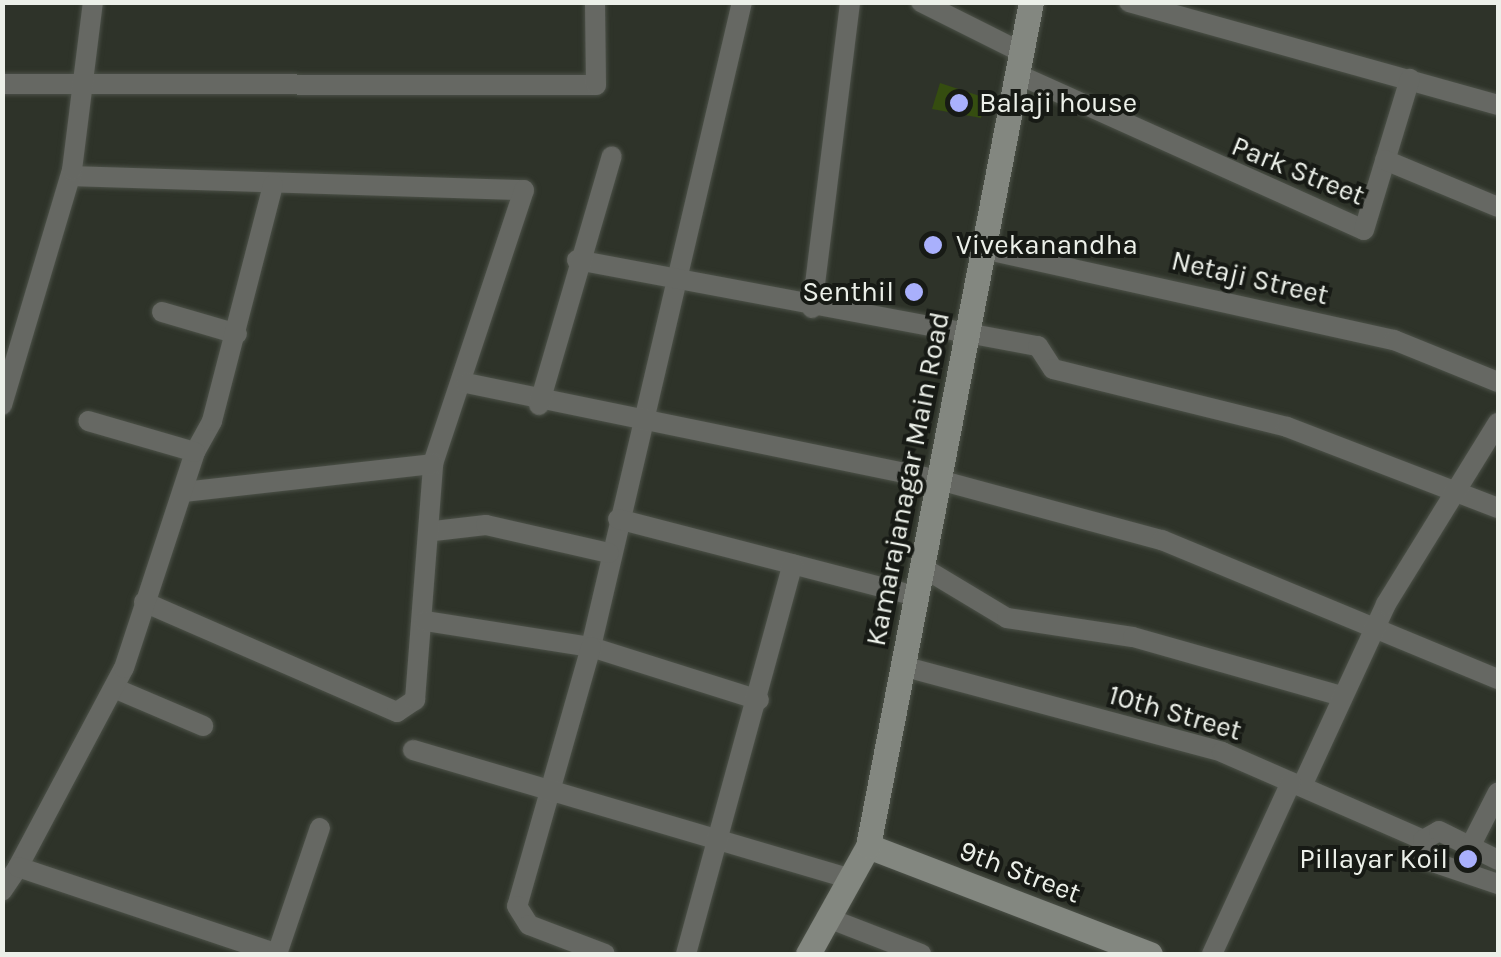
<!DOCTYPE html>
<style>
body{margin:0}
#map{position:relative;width:1501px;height:957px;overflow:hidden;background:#2e3329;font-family:Karla,sans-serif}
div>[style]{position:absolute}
.building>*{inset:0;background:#354d10}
.roads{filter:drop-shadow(0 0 2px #4c5148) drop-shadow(0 0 2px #4c5148)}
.street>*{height:20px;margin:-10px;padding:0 10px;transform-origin:10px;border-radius:10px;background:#666863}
.secondary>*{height:25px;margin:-12.5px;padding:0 12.5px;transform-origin:12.5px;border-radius:12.5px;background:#838780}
.dots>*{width:28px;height:28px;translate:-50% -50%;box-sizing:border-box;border:5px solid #171a15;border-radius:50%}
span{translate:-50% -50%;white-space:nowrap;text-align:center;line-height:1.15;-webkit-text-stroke:8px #171a15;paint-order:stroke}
.poi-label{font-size:28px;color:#ecf0e9}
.left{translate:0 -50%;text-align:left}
.right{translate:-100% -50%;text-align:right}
.street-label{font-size:28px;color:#ecf0e9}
.frame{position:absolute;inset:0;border:5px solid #ecf0e9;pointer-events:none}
</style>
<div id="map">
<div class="building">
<i style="clip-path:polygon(940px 83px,986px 98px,981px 118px,932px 109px)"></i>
</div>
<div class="roads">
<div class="street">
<i style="left:742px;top:2px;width:662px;rotate:103.18deg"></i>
<i style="left:591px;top:647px;width:176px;rotate:17.5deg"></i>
<i style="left:921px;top:2px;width:112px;rotate:26.6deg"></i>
<i style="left:1129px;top:2px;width:383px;rotate:15.6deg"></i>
<i style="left:1017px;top:74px;width:380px;rotate:24.2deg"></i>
<i style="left:1364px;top:230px;width:158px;rotate:-73.1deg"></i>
<i style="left:2px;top:84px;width:594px;rotate:0.1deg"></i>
<i style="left:596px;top:85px;width:83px;rotate:-90.7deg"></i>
<i style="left:1385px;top:160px;width:122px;rotate:22.6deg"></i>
<i style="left:71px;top:176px;width:453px;rotate:1.8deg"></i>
<i style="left:524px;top:190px;width:289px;rotate:108.4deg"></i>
<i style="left:983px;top:249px;width:421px;rotate:12.5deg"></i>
<i style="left:1394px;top:340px;width:112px;rotate:22deg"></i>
<i style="left:577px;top:260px;width:469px;rotate:10.6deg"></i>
<i style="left:1038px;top:346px;width:27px;rotate:57deg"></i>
<i style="left:1053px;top:369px;width:241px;rotate:13.9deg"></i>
<i style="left:1287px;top:427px;width:226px;rotate:21deg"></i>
<i style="left:812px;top:308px;width:308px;rotate:-82.9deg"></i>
<i style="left:162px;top:312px;width:78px;rotate:16.3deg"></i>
<i style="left:466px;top:383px;width:483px;rotate:11.6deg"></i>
<i style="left:939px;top:480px;width:231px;rotate:15.1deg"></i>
<i style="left:1162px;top:540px;width:364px;rotate:22.5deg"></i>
<i style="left:2px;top:405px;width:245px;rotate:-73.4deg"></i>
<i style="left:72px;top:170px;width:169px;rotate:-82.9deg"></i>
<i style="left:539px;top:405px;width:259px;rotate:-73.7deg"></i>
<i style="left:195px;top:452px;width:35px;rotate:-61deg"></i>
<i style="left:212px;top:421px;width:244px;rotate:-75.5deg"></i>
<i style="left:618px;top:519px;width:308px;rotate:14.5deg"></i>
<i style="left:434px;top:531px;width:52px;rotate:-6.6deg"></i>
<i style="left:486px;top:525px;width:126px;rotate:12.8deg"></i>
<i style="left:922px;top:567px;width:99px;rotate:31deg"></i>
<i style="left:1007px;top:618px;width:127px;rotate:8.6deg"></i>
<i style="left:1133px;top:637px;width:217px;rotate:15.8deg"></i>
<i style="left:144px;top:602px;width:276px;rotate:23.5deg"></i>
<i style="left:397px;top:712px;width:22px;rotate:-34deg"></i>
<i style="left:415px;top:700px;width:237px;rotate:-85.6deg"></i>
<i style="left:433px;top:464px;width:250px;rotate:173.6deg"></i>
<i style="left:425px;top:621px;width:168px;rotate:8.9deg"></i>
<i style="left:591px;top:647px;width:269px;rotate:105.9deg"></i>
<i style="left:517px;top:906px;width:22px;rotate:58deg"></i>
<i style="left:529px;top:925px;width:81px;rotate:20.9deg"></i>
<i style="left:902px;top:666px;width:331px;rotate:15deg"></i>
<i style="left:1222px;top:752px;width:219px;rotate:23.6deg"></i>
<i style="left:1423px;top:840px;width:19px;rotate:87deg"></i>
<i style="left:1424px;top:859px;width:78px;rotate:18.7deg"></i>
<i style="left:114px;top:688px;width:97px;rotate:23.1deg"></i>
<i style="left:413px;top:750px;width:456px;rotate:16.4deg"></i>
<i style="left:1302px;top:786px;width:200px;rotate:-65.2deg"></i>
<i style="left:1386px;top:604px;width:213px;rotate:-58.3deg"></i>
<i style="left:1423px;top:840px;width:18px;rotate:-29deg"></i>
<i style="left:1439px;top:831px;width:66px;rotate:26.2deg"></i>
<i style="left:1471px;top:845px;width:59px;rotate:-63deg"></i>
<i style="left:18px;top:867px;width:225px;rotate:-62deg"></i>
<i style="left:124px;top:668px;width:227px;rotate:-71.8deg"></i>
<i style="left:195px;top:452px;width:111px;rotate:-163.8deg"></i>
<i style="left:2px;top:891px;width:29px;rotate:-56deg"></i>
<i style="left:18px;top:867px;width:274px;rotate:18.5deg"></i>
<i style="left:828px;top:918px;width:100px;rotate:21.2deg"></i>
<i style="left:277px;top:954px;width:133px;rotate:-71.2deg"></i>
<i style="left:686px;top:954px;width:404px;rotate:-74.7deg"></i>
<i style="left:1212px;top:954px;width:189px;rotate:-65.3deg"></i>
</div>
<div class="secondary">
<i style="left:868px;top:846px;width:302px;rotate:21deg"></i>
<i style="left:808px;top:954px;width:124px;rotate:-60.9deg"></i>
<i style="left:868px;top:846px;width:860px;rotate:-79.07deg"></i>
</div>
</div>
<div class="dots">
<i style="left:959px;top:103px;background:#a9b0fc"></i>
<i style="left:933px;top:245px;background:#a9b0fc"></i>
<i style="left:914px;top:292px;background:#a9b0fc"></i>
<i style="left:1468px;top:859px;background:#a9b0fc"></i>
</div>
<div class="poi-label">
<span class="left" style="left:979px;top:103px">Balaji house</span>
<span class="left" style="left:956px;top:245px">Vivekanandha</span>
<span class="right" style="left:894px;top:292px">Senthil</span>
<span class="right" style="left:1448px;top:859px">Pillayar Koil</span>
</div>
<div class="street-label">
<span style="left:1298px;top:171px;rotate:22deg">Park Street</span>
<span style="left:1250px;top:278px;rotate:13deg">Netaji Street</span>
<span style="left:908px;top:479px;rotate:-79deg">Kamarajanagar Main Road</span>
<span style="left:1175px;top:713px;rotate:16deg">10th Street</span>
<span style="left:1020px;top:872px;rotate:21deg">9th Street</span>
</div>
<div class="frame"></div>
</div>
